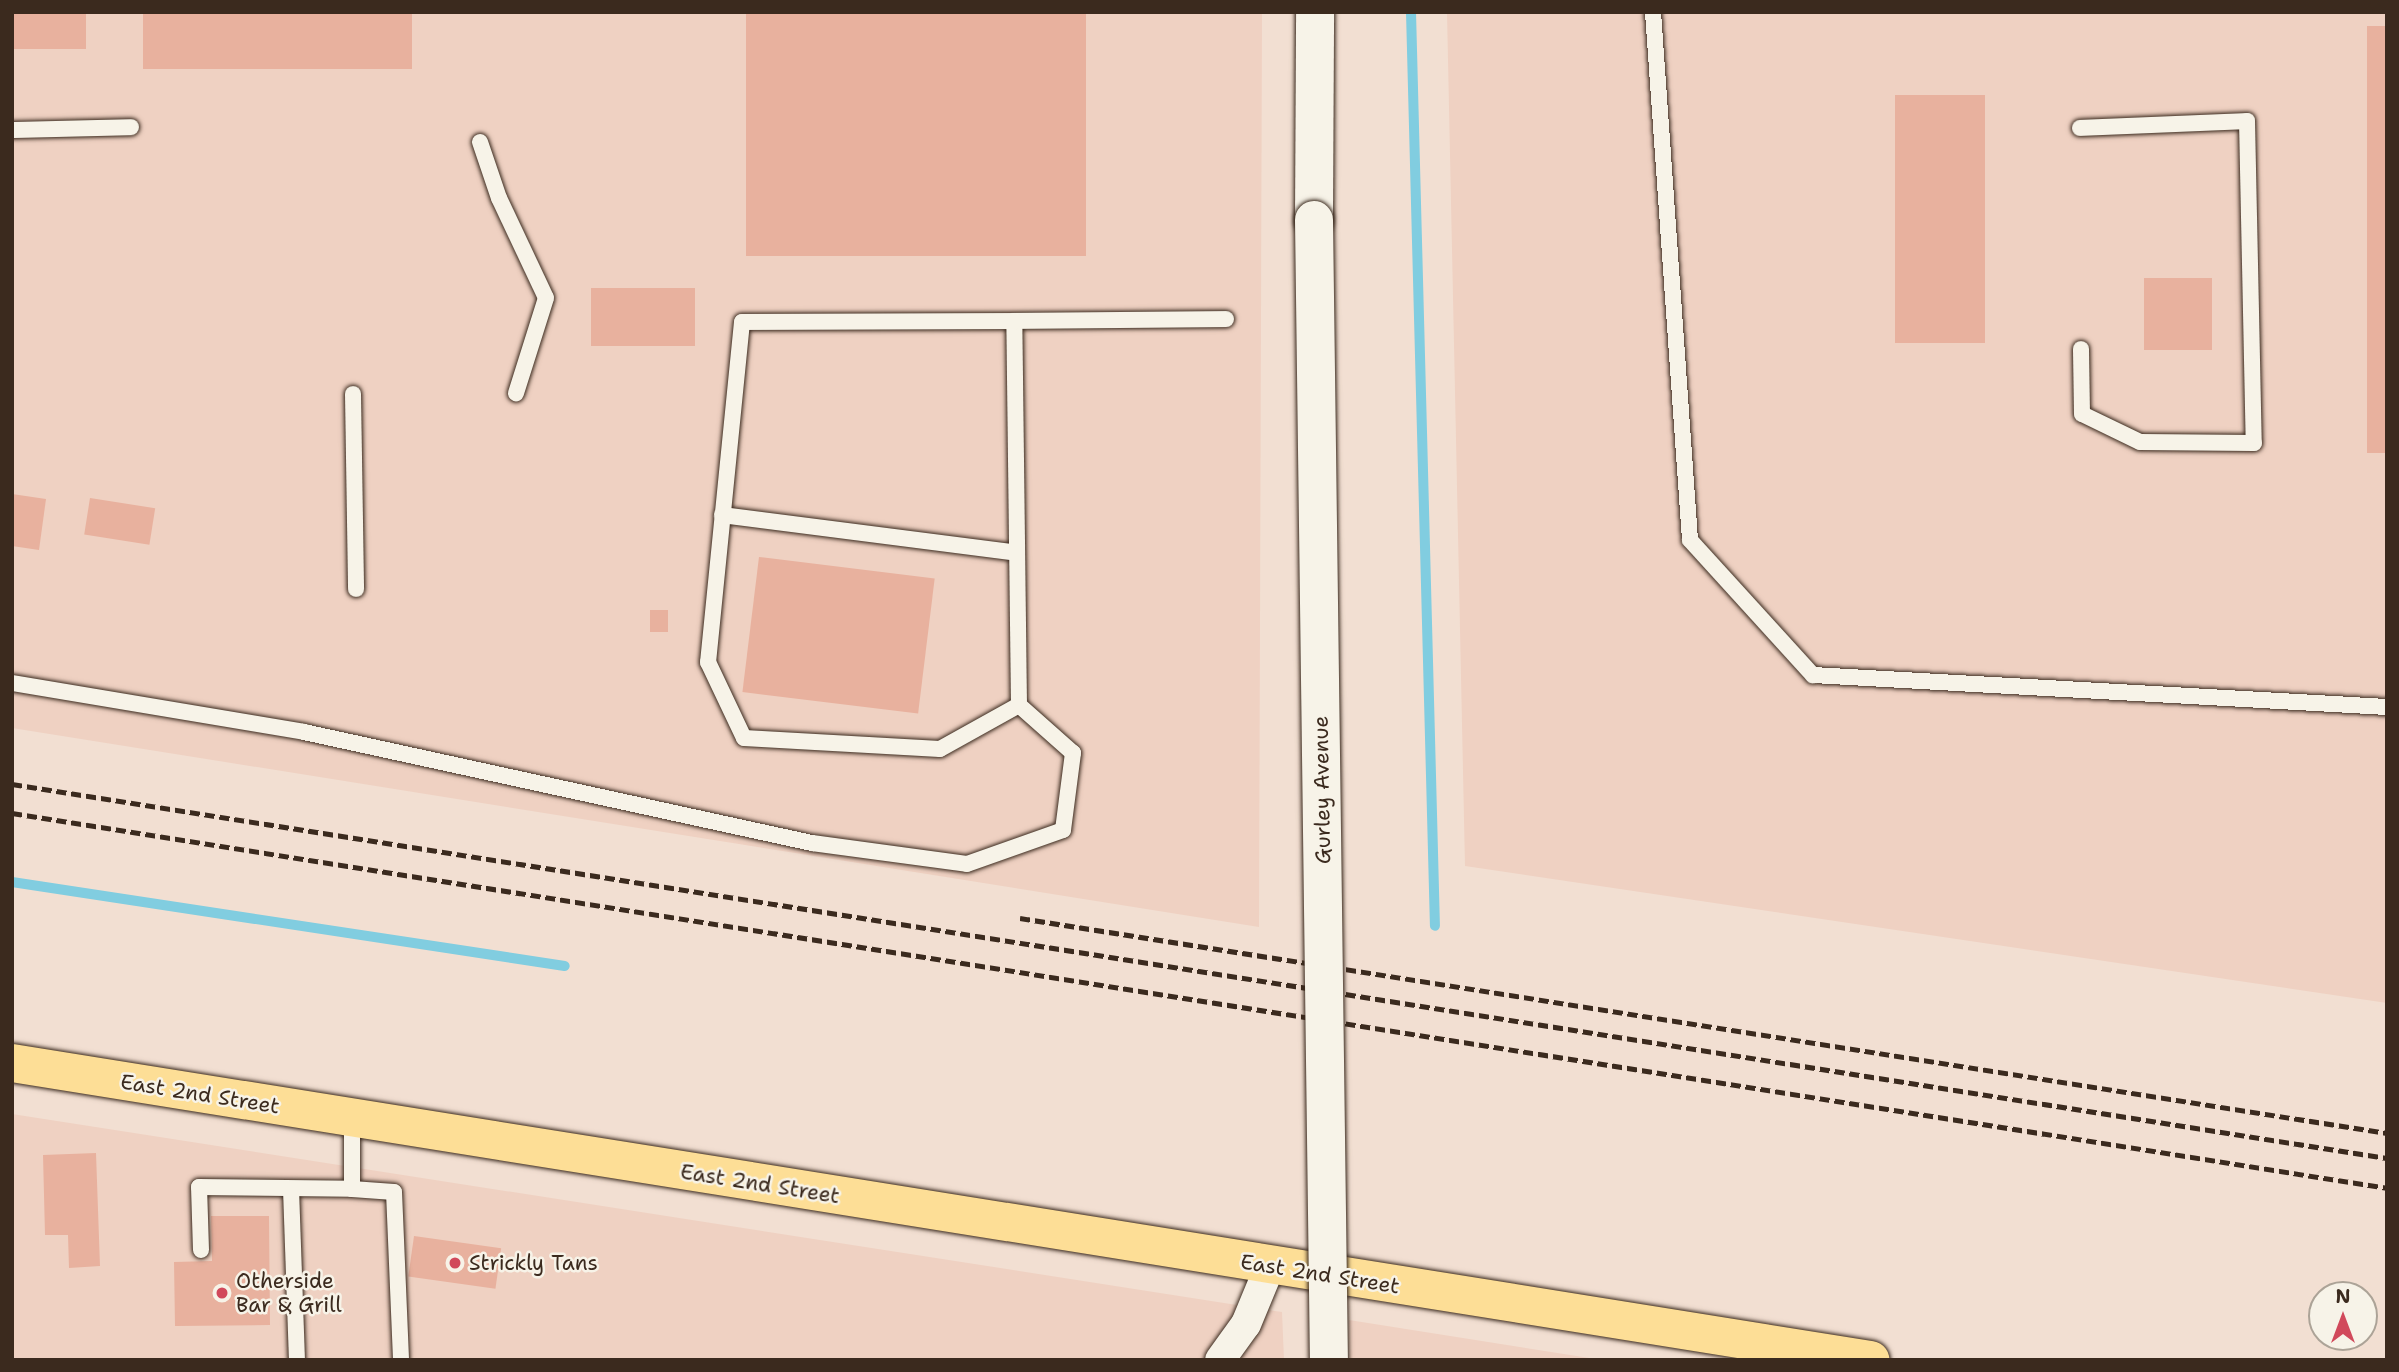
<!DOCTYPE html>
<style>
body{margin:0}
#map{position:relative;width:2399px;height:1372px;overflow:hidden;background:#f2dfd2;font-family:"Shantell Sans",sans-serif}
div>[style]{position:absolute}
.built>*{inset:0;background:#efd1c2}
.stream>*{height:10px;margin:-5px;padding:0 5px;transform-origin:5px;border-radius:5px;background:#81cde0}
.building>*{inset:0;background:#e8b19e;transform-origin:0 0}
.roads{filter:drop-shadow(0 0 2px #3b2a1e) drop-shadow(0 0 2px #3b2a1e)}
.lane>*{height:16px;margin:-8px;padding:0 8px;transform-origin:8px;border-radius:8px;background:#f7f3e8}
.street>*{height:30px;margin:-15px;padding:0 15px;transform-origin:15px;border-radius:15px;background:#f7f3e8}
.secondary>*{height:38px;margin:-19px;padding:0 19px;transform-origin:19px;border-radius:19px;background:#f7f3e8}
.primary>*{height:38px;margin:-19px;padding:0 19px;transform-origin:19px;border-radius:19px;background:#fdde96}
.rail>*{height:5px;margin-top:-2.5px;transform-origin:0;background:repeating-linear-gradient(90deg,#3b2a1e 0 10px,transparent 0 15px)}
.bridges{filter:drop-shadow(0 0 2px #3b2a1e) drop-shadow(0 0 2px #3b2a1e)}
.secondary-bridge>*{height:38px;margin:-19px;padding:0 19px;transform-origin:19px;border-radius:19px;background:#f7f3e8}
.dots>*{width:19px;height:19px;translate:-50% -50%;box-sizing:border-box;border:4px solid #f7f3e8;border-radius:50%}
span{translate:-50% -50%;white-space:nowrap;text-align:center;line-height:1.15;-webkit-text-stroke:5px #f7f3e8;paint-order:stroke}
.street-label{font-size:21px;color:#3b2a1e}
.poi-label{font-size:21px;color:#3b2a1e}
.left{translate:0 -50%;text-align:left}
.frame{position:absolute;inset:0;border:14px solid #3b2a1e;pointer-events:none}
.north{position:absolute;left:2308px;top:1281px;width:70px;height:70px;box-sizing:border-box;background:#f7f3e8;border:2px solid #aca397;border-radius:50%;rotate:0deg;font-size:19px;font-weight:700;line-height:28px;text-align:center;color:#3b2a1e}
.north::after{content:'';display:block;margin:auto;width:24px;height:32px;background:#d1495b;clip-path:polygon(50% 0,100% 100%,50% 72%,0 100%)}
</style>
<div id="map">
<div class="built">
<i style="clip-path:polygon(12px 12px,1262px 12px,1259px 927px,12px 728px)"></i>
<i style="clip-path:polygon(1447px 12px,2387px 12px,2387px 1003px,1465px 866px)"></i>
<i style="clip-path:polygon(12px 1114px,1282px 1312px,1284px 1360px,12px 1360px)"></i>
<i style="clip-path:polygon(1349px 1320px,1602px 1360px,1350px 1360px)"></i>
</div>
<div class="stream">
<i style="left:1411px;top:12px;width:914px;rotate:88.5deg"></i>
<i style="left:12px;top:882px;width:559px;rotate:8.64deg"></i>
</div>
<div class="building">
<i style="left:12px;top:12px;width:74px;height:37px"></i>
<i style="left:143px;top:12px;width:269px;height:57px"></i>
<i style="left:1086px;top:14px;width:242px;height:340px;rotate:90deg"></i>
<i style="left:2367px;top:26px;width:20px;height:427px"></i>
<i style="left:1895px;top:95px;width:90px;height:248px"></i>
<i style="left:2144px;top:278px;width:68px;height:72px"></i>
<i style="left:591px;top:288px;width:104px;height:58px"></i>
<i style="clip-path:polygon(12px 494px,46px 499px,39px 550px,12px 546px)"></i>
<i style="left:90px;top:498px;width:66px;height:37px;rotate:9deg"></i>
<i style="left:759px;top:557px;width:177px;height:136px;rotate:7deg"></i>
<i style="left:650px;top:610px;width:18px;height:22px"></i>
<i style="clip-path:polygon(96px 1153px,100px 1266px,69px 1268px,68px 1235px,45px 1235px,43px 1155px)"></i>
<i style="clip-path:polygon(211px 1216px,269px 1216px,270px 1325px,175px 1326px,174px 1262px,212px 1261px)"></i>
<i style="left:414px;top:1236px;width:88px;height:41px;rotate:8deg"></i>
</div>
<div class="roads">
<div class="lane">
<i style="left:1653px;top:12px;width:529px;rotate:85.99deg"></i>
<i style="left:1690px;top:540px;width:183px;rotate:47.7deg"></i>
<i style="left:1813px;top:675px;width:575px;rotate:3.19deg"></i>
<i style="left:2080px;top:128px;width:167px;rotate:-2.4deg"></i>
<i style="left:2247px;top:121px;width:322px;rotate:88.8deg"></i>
<i style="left:2254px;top:443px;width:114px;rotate:-179.5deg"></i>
<i style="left:2140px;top:442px;width:64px;rotate:-154.2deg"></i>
<i style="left:2082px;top:414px;width:65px;rotate:-90.9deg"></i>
<i style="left:12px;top:130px;width:119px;rotate:-1.4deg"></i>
<i style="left:480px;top:142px;width:59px;rotate:71.3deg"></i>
<i style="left:499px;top:198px;width:110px;rotate:64.8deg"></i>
<i style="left:546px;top:298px;width:100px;rotate:107.5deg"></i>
<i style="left:1014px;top:321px;width:212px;rotate:-0.5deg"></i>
<i style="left:353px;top:394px;width:195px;rotate:89.1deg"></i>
<i style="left:722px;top:515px;width:297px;rotate:7.3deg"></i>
<i style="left:12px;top:683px;width:296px;rotate:9.5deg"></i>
<i style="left:304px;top:732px;width:520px;rotate:12.33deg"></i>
<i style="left:812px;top:843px;width:156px;rotate:7.7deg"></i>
<i style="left:967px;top:864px;width:102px;rotate:-19.5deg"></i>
<i style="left:1063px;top:830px;width:78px;rotate:-82.6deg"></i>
<i style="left:1073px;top:753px;width:72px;rotate:-138.4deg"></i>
<i style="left:1019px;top:705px;width:384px;rotate:-90.7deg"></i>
<i style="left:1014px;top:321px;width:272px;rotate:179.8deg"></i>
<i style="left:742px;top:322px;width:342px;rotate:95.7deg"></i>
<i style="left:708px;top:662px;width:84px;rotate:64.7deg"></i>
<i style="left:744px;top:738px;width:196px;rotate:3.2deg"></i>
<i style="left:940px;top:749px;width:90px;rotate:-29.1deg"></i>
<i style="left:352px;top:1118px;width:71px;rotate:90deg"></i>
<i style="left:352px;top:1189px;width:42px;rotate:4.1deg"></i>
<i style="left:394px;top:1192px;width:168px;rotate:87.6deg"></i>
<i style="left:291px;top:1189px;width:171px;rotate:88deg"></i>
<i style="left:201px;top:1250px;width:63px;rotate:-91.8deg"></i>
<i style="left:199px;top:1187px;width:153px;rotate:0.7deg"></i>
</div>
<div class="street">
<i style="left:1220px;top:1360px;width:44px;rotate:-54.2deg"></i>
<i style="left:1246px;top:1324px;width:63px;rotate:-67.5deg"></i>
</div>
<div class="secondary">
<i style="left:1314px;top:220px;width:208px;rotate:-89.7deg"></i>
</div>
<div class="primary">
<i style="left:12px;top:1063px;width:1882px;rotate:9.08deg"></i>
</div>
</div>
<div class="rail">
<i style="left:12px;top:784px;width:2404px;rotate:8.95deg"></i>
<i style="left:12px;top:813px;width:2404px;rotate:8.97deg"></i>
<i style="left:1020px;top:918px;width:1384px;rotate:8.94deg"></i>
</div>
<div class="bridges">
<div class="secondary-bridge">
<i style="left:1314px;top:220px;width:1140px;rotate:89.25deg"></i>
</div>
</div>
<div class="dots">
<i style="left:455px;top:1263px;background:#d1495b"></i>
<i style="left:222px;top:1293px;background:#d1495b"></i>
</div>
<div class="street-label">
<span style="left:1322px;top:790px;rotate:-91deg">Gurley Avenue</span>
<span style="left:200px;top:1094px;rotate:9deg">East 2nd Street</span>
<span style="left:760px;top:1184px;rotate:9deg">East 2nd Street</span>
<span style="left:1320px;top:1274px;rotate:9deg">East 2nd Street</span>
</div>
<div class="poi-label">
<span class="left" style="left:469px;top:1263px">Strickly Tans</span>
<span class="left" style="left:236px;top:1293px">Otherside<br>Bar &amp; Grill</span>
</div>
<div class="frame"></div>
<div class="north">N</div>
</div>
